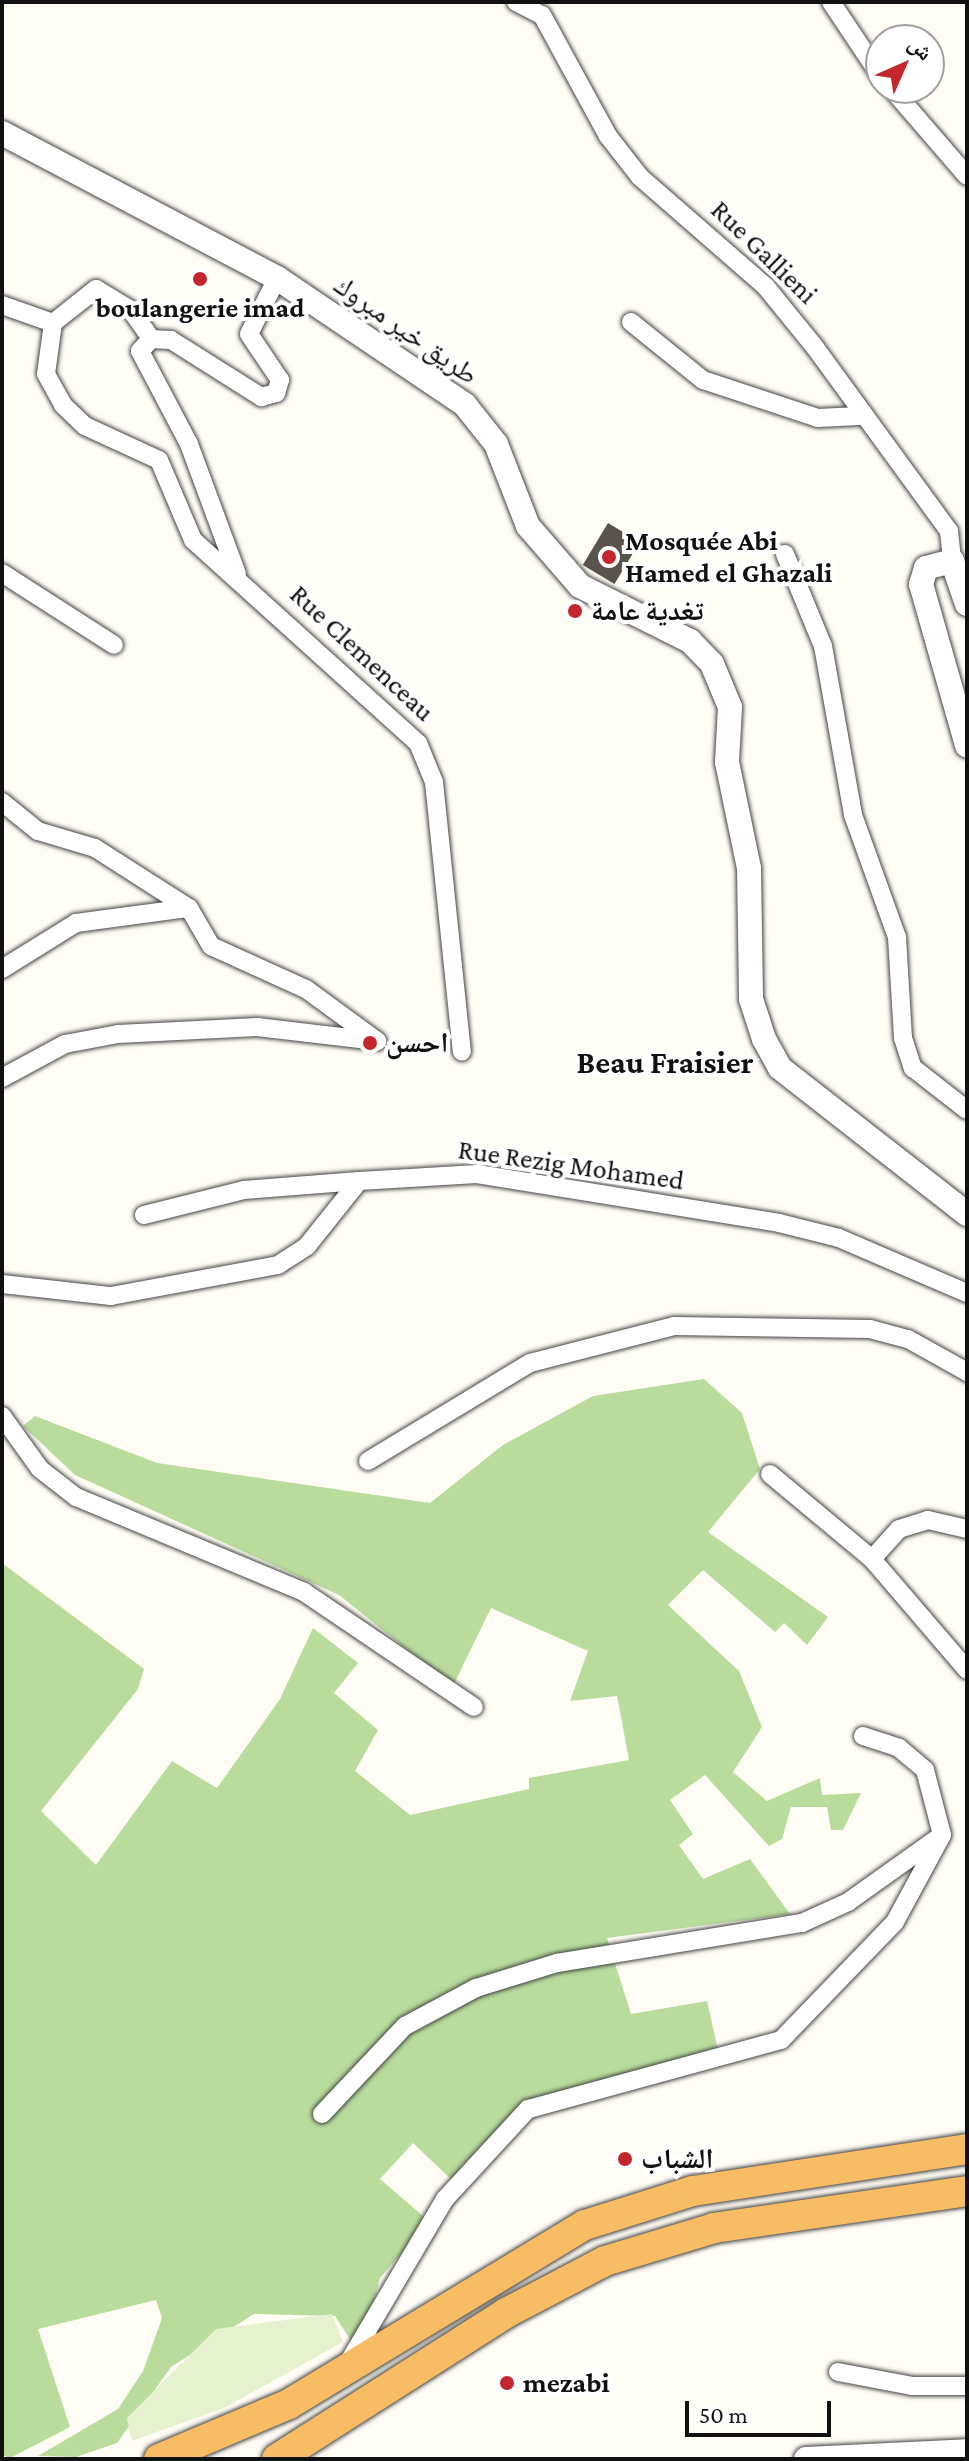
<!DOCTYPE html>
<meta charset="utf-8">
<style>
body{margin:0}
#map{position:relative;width:969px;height:2461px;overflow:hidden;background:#fffdf5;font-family:"Crimson Pro","Noto Naskh Arabic",serif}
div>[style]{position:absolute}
.forest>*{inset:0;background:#b9dc9c}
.pitch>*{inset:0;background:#e6f2cf}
.building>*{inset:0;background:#5a524d;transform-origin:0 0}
.roads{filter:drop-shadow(0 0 2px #444) drop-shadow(0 0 2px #444)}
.minor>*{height:18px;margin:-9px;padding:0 9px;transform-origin:9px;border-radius:9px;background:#fff}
.tertiary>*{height:24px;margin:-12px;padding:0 12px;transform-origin:12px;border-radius:12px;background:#fff}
.trunk>*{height:30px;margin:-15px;padding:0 15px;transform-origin:15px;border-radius:15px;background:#f7bc64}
.dots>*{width:22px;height:22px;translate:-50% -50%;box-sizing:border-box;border:4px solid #fff;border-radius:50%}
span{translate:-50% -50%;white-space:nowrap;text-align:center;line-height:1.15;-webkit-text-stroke:8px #fff;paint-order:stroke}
.street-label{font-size:28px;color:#111}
.poi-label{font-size:28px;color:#111;font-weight:700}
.left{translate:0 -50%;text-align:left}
.quarter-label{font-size:32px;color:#111;font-weight:700}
.frame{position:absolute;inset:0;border:4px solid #111;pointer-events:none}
.north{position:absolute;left:865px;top:24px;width:80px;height:80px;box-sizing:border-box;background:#fff;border:2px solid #a0a0a0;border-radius:50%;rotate:45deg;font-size:22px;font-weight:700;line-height:32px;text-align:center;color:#111}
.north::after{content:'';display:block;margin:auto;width:28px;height:36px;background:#c4262e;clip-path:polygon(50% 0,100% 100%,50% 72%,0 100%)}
.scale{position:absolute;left:685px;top:2401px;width:146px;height:36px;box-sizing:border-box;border:4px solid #111;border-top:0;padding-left:10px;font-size:24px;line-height:28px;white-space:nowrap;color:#111;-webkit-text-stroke:6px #fff;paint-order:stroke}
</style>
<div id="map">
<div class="forest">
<i style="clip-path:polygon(704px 1379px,742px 1413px,760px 1469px,708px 1532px,828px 1617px,807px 1645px,784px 1623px,775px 1632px,703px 1570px,668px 1605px,739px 1671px,762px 1727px,733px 1772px,767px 1801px,820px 1778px,822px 1795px,861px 1793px,843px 1830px,831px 1830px,827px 1807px,791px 1807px,782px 1839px,769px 1846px,705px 1775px,670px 1800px,693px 1834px,679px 1845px,703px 1879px,750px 1859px,790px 1914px,607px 1938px,631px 2014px,707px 2001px,718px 2050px,520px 2119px,453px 2181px,413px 2143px,380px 2179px,429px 2221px,380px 2278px,366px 2329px,352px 2342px,335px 2316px,254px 2314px,171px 2367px,117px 2443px,76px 2457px,38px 2456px,118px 2409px,143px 2371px,162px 2318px,156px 2300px,38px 2329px,70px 2427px,10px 2458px,2px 2455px,2px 1563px,144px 1669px,138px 1689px,41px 1811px,96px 1865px,172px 1761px,217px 1788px,280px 1699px,313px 1628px,358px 1663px,334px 1693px,378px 1730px,355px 1771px,410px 1815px,529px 1789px,529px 1778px,629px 1760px,617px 1696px,570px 1701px,588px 1651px,491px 1608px,453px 1686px,339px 1595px,75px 1475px,23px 1426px,35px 1416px,157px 1463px,430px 1503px,503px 1445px,593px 1396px)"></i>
</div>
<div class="pitch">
<i style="clip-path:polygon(332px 2314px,343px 2342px,226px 2407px,132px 2441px,127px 2418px,216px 2329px)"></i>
</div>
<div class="building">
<i style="left:608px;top:523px;width:37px;height:49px;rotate:31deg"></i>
</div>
<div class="roads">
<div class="minor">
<i style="left:516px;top:2px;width:29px;rotate:27deg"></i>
<i style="left:542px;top:15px;width:138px;rotate:61.4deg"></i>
<i style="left:608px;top:136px;width:52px;rotate:52deg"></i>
<i style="left:640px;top:177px;width:167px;rotate:41.1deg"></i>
<i style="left:766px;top:287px;width:76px;rotate:50.9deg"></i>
<i style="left:814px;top:346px;width:229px;rotate:53.9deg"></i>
<i style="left:949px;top:531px;width:30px;rotate:84deg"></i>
<i style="left:831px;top:2px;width:90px;rotate:56.3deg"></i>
<i style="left:891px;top:88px;width:116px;rotate:49.2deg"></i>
<i style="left:2px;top:305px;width:54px;rotate:19.4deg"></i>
<i style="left:53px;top:323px;width:51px;rotate:97.8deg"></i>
<i style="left:46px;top:374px;width:35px;rotate:61deg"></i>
<i style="left:63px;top:405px;width:30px;rotate:44deg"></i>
<i style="left:85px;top:426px;width:81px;rotate:24.7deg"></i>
<i style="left:159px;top:460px;width:87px;rotate:67deg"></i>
<i style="left:193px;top:540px;width:303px;rotate:42.1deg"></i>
<i style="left:418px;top:743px;width:42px;rotate:67.7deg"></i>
<i style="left:434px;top:782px;width:271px;rotate:84.1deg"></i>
<i style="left:631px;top:322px;width:92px;rotate:38.9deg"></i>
<i style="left:703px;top:380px;width:121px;rotate:18.3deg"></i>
<i style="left:818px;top:418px;width:41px;rotate:-2.8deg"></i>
<i style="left:53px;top:323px;width:55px;rotate:-38.3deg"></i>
<i style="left:96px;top:289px;width:41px;rotate:31deg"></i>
<i style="left:131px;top:310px;width:35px;rotate:55deg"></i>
<i style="left:785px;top:554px;width:100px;rotate:67.6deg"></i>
<i style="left:823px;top:646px;width:172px;rotate:79.9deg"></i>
<i style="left:853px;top:815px;width:130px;rotate:70.2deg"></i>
<i style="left:897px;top:937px;width:101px;rotate:86.6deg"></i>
<i style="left:903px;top:1038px;width:32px;rotate:72deg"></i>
<i style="left:913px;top:1068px;width:68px;rotate:37.9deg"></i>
<i style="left:2px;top:573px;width:133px;rotate:32.7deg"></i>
<i style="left:237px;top:574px;width:139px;rotate:-110.3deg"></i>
<i style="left:189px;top:444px;width:105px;rotate:-117.8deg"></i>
<i style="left:140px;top:351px;width:16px;rotate:-47deg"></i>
<i style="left:151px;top:339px;width:20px;rotate:3deg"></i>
<i style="left:171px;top:340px;width:107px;rotate:32.3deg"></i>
<i style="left:261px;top:397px;width:16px;rotate:-15deg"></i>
<i style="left:276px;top:393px;width:14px;rotate:-73deg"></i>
<i style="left:280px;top:380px;width:55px;rotate:-124deg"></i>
<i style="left:249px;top:334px;width:63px;rotate:-63.4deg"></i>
<i style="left:2px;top:802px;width:46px;rotate:38.9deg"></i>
<i style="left:38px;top:831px;width:59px;rotate:16.6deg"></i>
<i style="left:95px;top:848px;width:112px;rotate:32.6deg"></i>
<i style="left:189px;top:908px;width:44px;rotate:59.9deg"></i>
<i style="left:211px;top:946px;width:104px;rotate:24.4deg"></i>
<i style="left:306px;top:989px;width:88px;rotate:36.2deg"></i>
<i style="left:2px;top:969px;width:87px;rotate:-31.9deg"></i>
<i style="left:76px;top:923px;width:114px;rotate:-7.6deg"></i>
<i style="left:2px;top:1078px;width:72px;rotate:-28.4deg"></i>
<i style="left:65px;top:1044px;width:54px;rotate:-10.7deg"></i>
<i style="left:118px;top:1034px;width:139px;rotate:-2.9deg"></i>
<i style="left:257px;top:1027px;width:121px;rotate:6.7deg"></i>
<i style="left:144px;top:1215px;width:103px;rotate:-14deg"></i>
<i style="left:244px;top:1190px;width:115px;rotate:-4.5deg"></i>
<i style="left:2px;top:1284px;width:110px;rotate:6.3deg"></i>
<i style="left:111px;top:1296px;width:170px;rotate:-10.5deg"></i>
<i style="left:278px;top:1265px;width:35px;rotate:-33deg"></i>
<i style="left:307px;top:1246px;width:83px;rotate:-51.3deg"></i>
<i style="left:359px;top:1181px;width:118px;rotate:-3.4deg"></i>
<i style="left:477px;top:1174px;width:306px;rotate:9.2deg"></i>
<i style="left:779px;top:1223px;width:62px;rotate:14deg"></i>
<i style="left:839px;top:1238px;width:139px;rotate:23.3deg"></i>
<i style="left:2px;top:1416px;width:65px;rotate:54.4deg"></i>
<i style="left:40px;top:1469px;width:46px;rotate:37.9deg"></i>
<i style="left:76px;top:1497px;width:247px;rotate:22.6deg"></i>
<i style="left:304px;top:1592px;width:205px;rotate:34.1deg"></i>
<i style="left:368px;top:1461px;width:189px;rotate:-31.2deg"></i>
<i style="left:530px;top:1363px;width:149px;rotate:-14.4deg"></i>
<i style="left:674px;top:1326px;width:196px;rotate:0.9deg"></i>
<i style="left:870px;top:1329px;width:39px;rotate:15deg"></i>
<i style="left:908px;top:1339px;width:68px;rotate:29.2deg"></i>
<i style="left:770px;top:1474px;width:133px;rotate:39.8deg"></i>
<i style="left:872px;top:1559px;width:146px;rotate:49.4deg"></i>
<i style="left:872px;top:1559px;width:40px;rotate:-48deg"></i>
<i style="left:899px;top:1529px;width:30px;rotate:-17deg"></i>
<i style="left:928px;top:1520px;width:40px;rotate:13deg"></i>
<i style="left:863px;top:1736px;width:38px;rotate:18deg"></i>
<i style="left:899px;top:1748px;width:34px;rotate:40deg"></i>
<i style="left:925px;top:1770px;width:67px;rotate:75.3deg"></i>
<i style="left:322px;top:2114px;width:121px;rotate:-46.7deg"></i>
<i style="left:405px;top:2026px;width:81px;rotate:-28.2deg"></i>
<i style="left:476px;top:1988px;width:85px;rotate:-17.2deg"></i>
<i style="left:557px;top:1963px;width:248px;rotate:-9.3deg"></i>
<i style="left:802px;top:1923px;width:51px;rotate:-24.5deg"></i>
<i style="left:848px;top:1902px;width:115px;rotate:-35.5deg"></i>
<i style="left:942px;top:1835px;width:99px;rotate:118.4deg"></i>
<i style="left:895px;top:1922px;width:164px;rotate:134deg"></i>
<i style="left:781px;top:2040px;width:262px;rotate:164.7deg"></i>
<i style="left:528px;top:2109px;width:122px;rotate:132.7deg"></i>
<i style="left:445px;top:2199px;width:191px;rotate:120.6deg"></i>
<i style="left:838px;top:2372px;width:75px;rotate:10.7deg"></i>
<i style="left:912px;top:2386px;width:55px"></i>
</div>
<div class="tertiary">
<i style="left:2px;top:133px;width:311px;rotate:27.8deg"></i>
<i style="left:277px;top:278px;width:227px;rotate:34deg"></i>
<i style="left:465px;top:405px;width:50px;rotate:51.5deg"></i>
<i style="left:496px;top:444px;width:88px;rotate:68.7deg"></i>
<i style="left:528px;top:526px;width:79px;rotate:49.1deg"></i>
<i style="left:580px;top:586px;width:123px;rotate:26.6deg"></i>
<i style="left:690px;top:641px;width:32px;rotate:46deg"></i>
<i style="left:712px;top:664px;width:47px;rotate:67.3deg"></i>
<i style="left:730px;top:707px;width:55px;rotate:93.1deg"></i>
<i style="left:727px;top:762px;width:108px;rotate:78.3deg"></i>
<i style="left:749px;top:868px;width:131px;rotate:89.1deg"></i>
<i style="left:751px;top:999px;width:42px;rotate:72deg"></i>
<i style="left:764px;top:1039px;width:33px;rotate:61deg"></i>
<i style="left:780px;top:1068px;width:237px;rotate:38deg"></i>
<i style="left:967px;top:604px;width:46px;rotate:-109.2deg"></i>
<i style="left:952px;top:561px;width:27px;rotate:165deg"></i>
<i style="left:926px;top:568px;width:17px;rotate:107deg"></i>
<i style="left:921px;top:584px;width:168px;rotate:74.1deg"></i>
<i style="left:806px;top:2459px;width:161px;rotate:-2.8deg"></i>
</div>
<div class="trunk">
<i style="left:159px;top:2459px;width:141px;rotate:-22.9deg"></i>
<i style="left:289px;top:2404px;width:346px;rotate:-31.2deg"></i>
<i style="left:585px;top:2225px;width:113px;rotate:-17.5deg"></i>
<i style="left:693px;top:2191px;width:277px;rotate:-8.7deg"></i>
<i style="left:277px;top:2459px;width:272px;rotate:-32.5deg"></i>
<i style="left:506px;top:2313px;width:112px;rotate:-27.7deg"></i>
<i style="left:605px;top:2261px;width:114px;rotate:-16.8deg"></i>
<i style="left:714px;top:2228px;width:256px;rotate:-8.3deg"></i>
</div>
</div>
<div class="dots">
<i style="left:200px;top:279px;background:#c4262e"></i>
<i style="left:609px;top:557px;background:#c4262e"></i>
<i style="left:575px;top:611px;background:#c4262e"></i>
<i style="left:370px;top:1043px;background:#c4262e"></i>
<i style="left:625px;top:2159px;background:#c4262e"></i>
<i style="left:507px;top:2383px;background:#c4262e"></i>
</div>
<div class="street-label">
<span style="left:764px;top:252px;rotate:44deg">Rue Gallieni</span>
<span style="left:406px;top:330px;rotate:35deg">طريق خير مبروك</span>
<span style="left:362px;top:653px;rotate:43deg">Rue Clemenceau</span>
<span style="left:571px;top:1165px;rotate:8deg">Rue Rezig Mohamed</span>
</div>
<div class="poi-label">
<span style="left:200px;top:308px">boulangerie imad</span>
<span class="left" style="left:625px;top:557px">Mosquée Abi<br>Hamed el Ghazali</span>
<span class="left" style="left:591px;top:611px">تغدية عامة</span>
<span class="left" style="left:386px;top:1043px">احسن</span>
<span class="left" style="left:641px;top:2159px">الشباب</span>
<span class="left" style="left:523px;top:2383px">mezabi</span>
</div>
<div class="quarter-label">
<span style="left:665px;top:1062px">Beau Fraisier</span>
</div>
<div class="frame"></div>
<div class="north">ش</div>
<div class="scale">50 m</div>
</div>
